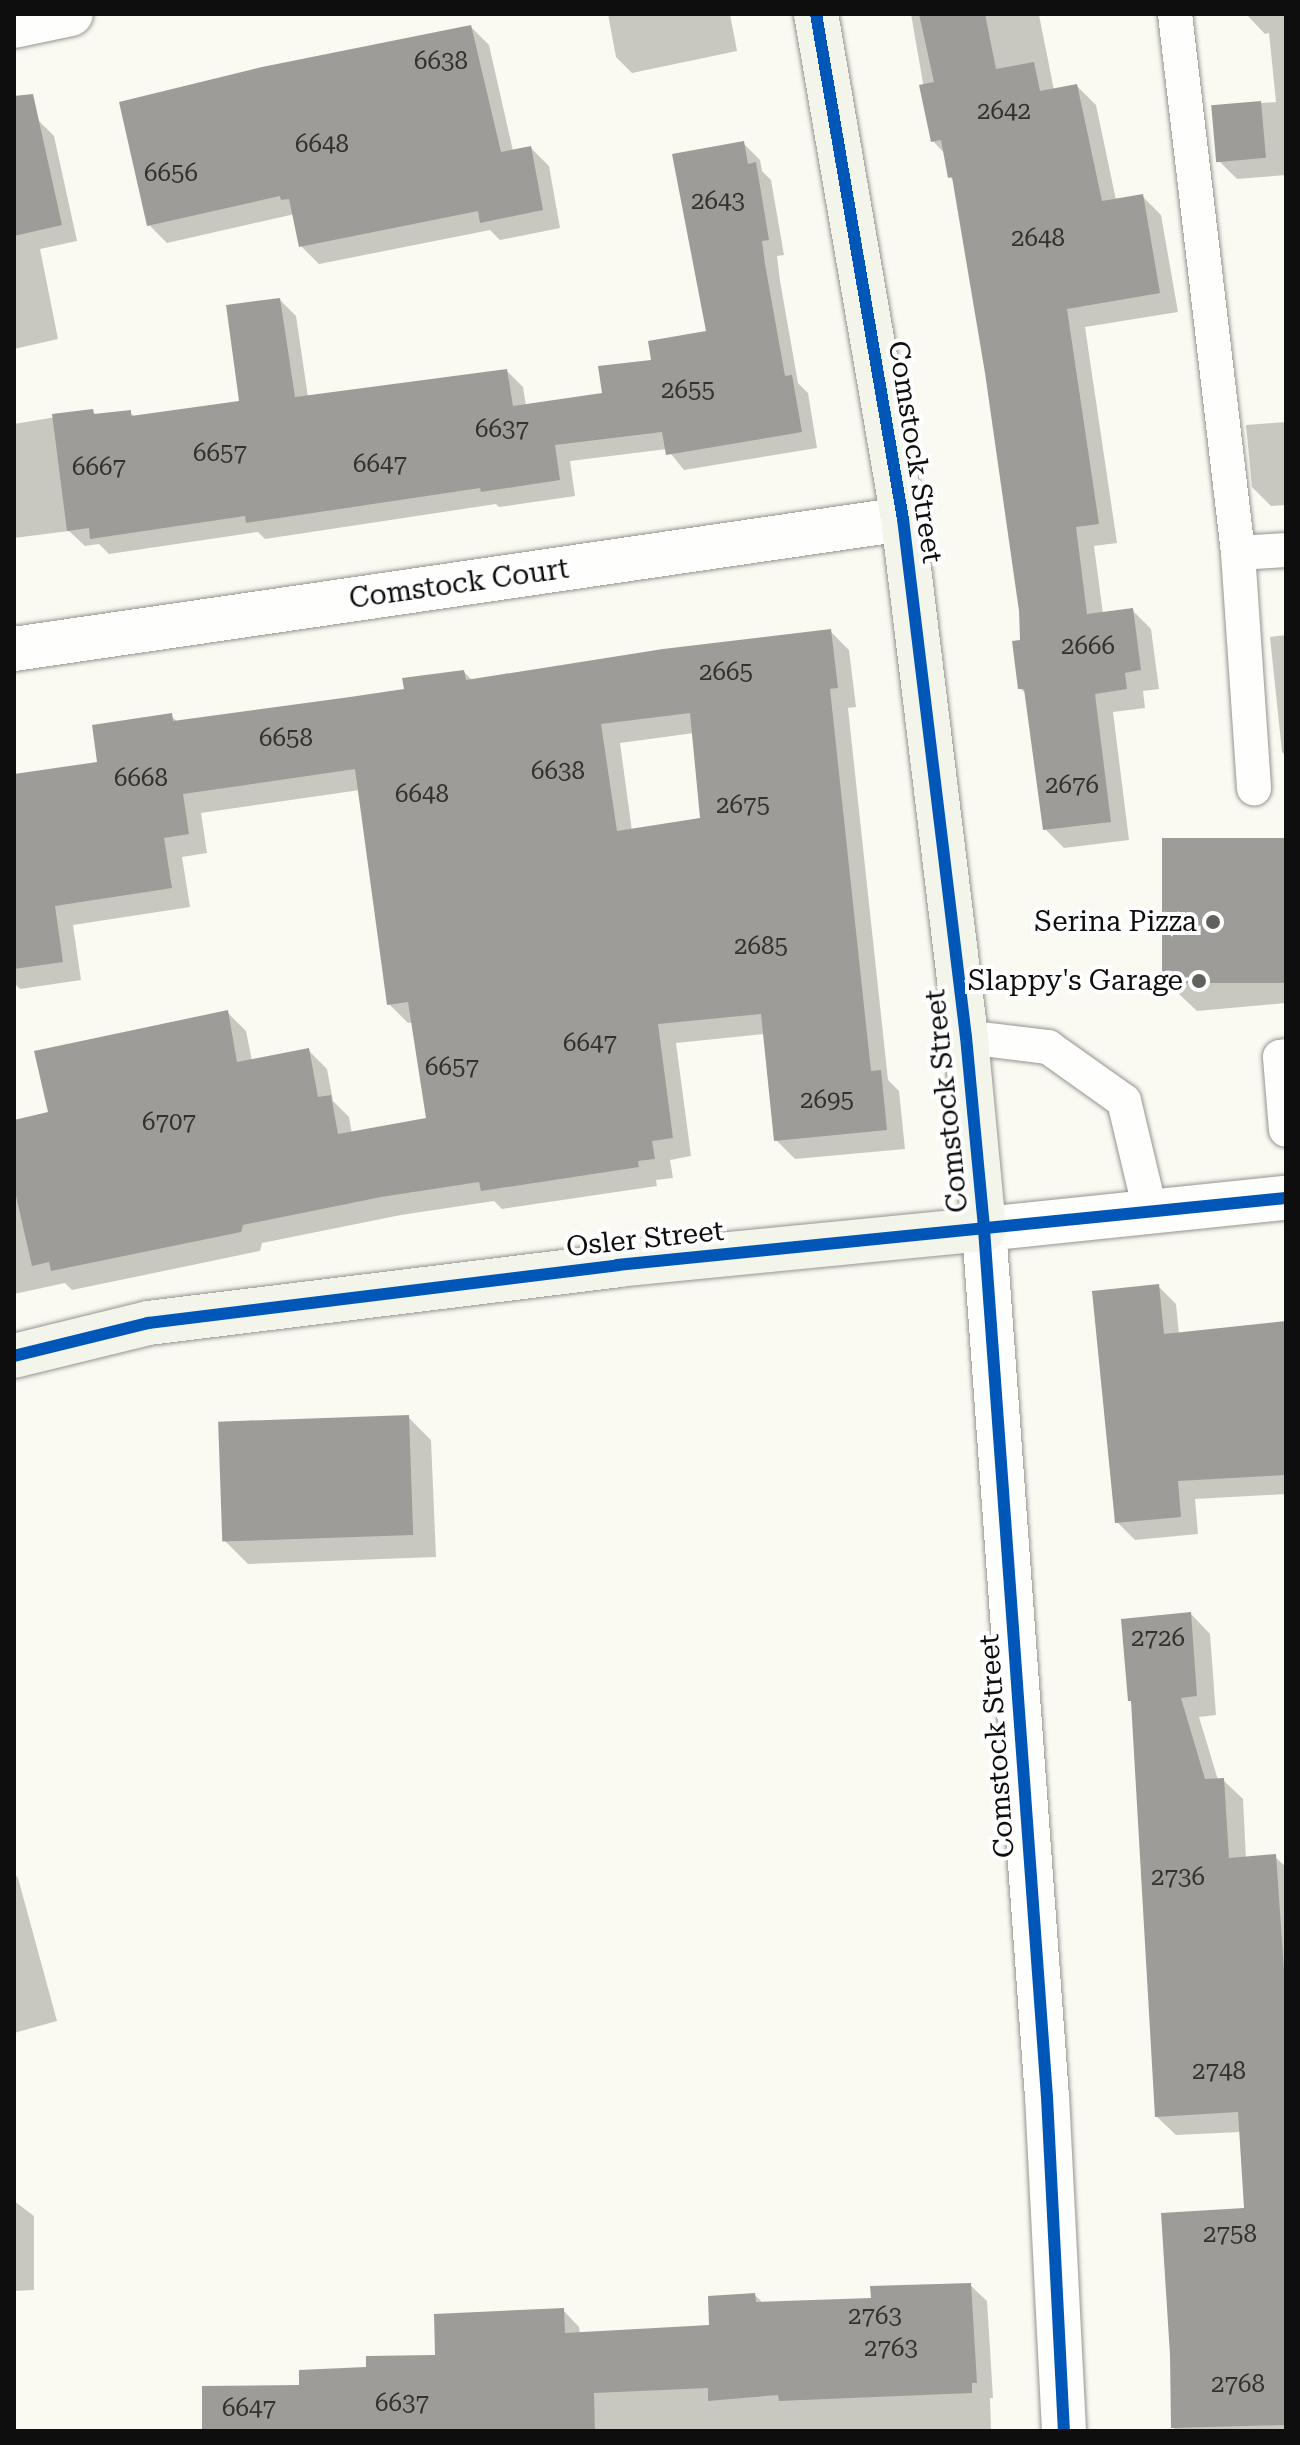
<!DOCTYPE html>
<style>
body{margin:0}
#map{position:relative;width:1300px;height:2445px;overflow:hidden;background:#fbfaf2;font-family:"Roboto Serif",serif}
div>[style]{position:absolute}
.shadow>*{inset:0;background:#0003}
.building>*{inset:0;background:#9e9c98;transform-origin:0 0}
.roads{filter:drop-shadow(0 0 2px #959491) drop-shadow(0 0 2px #959491)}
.lane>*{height:34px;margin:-17px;padding:0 17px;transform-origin:17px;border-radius:17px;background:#fefefd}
.street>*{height:44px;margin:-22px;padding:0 22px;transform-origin:22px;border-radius:22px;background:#fefefd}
.secondary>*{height:44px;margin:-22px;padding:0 22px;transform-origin:22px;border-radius:22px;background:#f4f5ea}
.cycleway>*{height:12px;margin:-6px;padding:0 6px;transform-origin:6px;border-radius:6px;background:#0057b8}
.dots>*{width:22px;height:22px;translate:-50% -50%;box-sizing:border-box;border:4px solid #fff;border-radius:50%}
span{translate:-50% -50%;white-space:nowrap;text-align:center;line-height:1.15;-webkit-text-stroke:8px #fff;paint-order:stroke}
.number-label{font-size:24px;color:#323230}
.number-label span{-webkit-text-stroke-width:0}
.street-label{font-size:28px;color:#0e0e0e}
.poi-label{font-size:28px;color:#0e0e0e}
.right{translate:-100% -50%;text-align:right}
.frame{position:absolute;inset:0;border:16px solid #0e0e0e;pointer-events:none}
</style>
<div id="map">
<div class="shadow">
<i style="clip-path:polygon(608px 14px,730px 14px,737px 51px,632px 73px,616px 57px)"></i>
<i style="clip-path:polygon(911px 14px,1042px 14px,1039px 15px,1054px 90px,1077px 86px,1096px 105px,1116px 200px,1142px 196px,1161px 215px,1178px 312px,1085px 327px,1117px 543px,1094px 546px,1103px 614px,1132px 610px,1151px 629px,1159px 689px,1143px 691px,1145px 708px,1113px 712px,1129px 840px,1064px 848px,1045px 829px,1027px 695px,1020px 688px,1021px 611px,987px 373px,954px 181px,950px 177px,945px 154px,933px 141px)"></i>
<i style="clip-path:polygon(1246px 14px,1286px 14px,1286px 175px,1237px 179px,1218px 160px,1214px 106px,1276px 102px,1269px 33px,1265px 34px)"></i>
<i style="clip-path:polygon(471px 27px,489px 45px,513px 151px,531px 148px,549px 166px,560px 228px,500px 240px,490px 230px,319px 264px,301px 246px,295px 214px,167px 243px,149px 225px)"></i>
<i style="clip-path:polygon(38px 120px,54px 136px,77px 241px,40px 249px,58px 339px,14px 349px,14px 125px)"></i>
<i style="clip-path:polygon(743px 143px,760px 160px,762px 171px,771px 180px,784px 255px,777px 256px,780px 281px,798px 383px,808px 393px,817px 448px,684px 470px,667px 449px,570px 461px,575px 496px,499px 507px,496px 504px,265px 539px,258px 532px,109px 554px,99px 544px,85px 546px,69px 531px,14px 538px,14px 424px,92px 411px,97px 416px,130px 412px,135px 417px,242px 402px,280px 300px,296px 316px,308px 397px,507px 371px,523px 387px,526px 406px,604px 395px,653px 361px,708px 333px)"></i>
<i style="clip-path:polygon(1286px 422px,1286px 505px,1271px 506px,1252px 487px,1246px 425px)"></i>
<i style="clip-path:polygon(evenodd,830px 631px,849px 650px,856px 707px,848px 708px,888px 1080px,899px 1091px,905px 1149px,795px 1159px,776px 1140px,765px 1034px,676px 1043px,691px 1156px,670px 1160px,673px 1178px,656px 1180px,657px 1186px,502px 1209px,494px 1201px,401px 1215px,262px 1243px,260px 1251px,72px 1290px,65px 1283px,14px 1294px,14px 1122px,50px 1114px,227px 1012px,246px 1031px,252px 1061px,308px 1050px,327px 1069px,333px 1101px,349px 1117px,352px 1134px,429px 1120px,414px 1022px,408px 1023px,389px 1004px,360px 790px,201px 813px,207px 853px,182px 857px,190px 907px,73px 925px,81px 980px,20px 989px,14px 983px,14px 776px,100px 763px,171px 716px,178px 722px,406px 691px,464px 672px,473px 681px,830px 631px,694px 733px,703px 820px,632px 831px,620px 743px,694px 733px)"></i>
<i style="clip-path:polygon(1286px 635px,1286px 756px,1282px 752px,1270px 637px)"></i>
<i style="clip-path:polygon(1286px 840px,1286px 1003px,1197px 1011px,1178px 993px)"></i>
<i style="clip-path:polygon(1158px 1286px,1176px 1304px,1179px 1334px,1286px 1323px,1286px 1494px,1195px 1499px,1198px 1534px,1135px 1540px,1117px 1522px)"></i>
<i style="clip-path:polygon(408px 1417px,431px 1440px,436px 1557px,248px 1564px,225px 1541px)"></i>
<i style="clip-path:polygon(1191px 1614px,1210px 1634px,1216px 1715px,1199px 1717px,1218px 1780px,1223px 1780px,1243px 1799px,1246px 1859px,1275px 1857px,1286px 1867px,1286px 2431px,1174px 2431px,1172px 2355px,1246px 2210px,1241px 2132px,1176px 2135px,1156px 2116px,1134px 1704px,1130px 1700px)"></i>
<i style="clip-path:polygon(14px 1873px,18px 1878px,57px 2021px,14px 2033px)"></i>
<i style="clip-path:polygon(14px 2201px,34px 2216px,34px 2290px,14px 2291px)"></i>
<i style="clip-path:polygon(970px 2285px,987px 2301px,993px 2398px,990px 2398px,991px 2431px,204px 2431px,301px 2387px,368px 2369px,437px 2356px,563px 2310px,579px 2327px,580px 2334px,712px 2327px,755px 2295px,764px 2304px,873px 2300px)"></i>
</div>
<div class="building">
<i style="clip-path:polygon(919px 14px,985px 14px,996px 69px,1034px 62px,1040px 91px,1077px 84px,1102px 201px,1143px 194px,1160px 293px,1067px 309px,1099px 524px,1076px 527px,1087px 614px,1133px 608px,1141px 670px,1125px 673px,1127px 689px,1095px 694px,1111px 822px,1043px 830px,1024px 689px,1018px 689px,1012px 641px,1020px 640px,1019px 611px,985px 373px,952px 177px,948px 178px,941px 140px,931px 142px,919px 85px,934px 82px)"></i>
<i style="clip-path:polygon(471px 25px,501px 152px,531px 146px,543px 210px,480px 223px,478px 211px,299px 247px,289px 199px,281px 200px,280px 196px,147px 226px,119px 102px,262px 67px)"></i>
<i style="clip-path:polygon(33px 94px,62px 225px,14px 236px,14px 96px)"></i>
<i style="left:1261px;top:101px;width:57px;height:50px;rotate:85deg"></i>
<i style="clip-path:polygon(744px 141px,748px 164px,756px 162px,769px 240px,762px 241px,765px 264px,785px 376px,792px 375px,802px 432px,666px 455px,662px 432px,555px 445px,560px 480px,481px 492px,480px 488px,246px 523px,245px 516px,90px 539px,89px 528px,67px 531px,52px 414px,93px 409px,94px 414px,131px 410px,131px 416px,239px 401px,226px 305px,280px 298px,295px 397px,507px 369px,513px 406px,602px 393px,598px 366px,651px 360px,648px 341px,706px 331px,672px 154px)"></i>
<i style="clip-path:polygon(evenodd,831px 629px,838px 688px,830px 689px,871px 1071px,881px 1070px,887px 1130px,774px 1141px,761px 1014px,658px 1024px,673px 1138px,652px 1141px,655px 1159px,638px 1161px,639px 1167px,481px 1191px,479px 1182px,381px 1197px,243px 1225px,241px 1232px,51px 1271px,49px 1262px,32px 1266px,14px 1187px,14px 1120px,48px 1112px,34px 1051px,228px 1010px,237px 1062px,309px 1048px,318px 1097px,331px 1095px,338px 1134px,426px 1118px,408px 1002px,387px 1005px,355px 769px,183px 794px,189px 834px,164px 838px,172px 888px,55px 906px,63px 962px,14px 969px,14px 774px,97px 762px,92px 725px,172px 713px,173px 721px,350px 697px,404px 689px,402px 678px,464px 670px,466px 680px,663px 649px,831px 629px,690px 713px,700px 818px,617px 831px,601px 724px,690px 713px)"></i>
<i style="left:1286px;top:838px;width:145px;height:124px;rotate:90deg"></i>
<i style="clip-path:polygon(1159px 1284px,1164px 1334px,1286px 1321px,1286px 1475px,1178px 1481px,1181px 1517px,1115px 1523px,1092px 1291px)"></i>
<i style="left:409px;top:1415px;width:120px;height:191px;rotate:88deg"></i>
<i style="clip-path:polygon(1191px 1612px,1197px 1696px,1181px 1698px,1205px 1779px,1224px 1778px,1229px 1858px,1276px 1854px,1286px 2000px,1286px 2425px,1171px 2428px,1170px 2355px,1161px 2213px,1244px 2208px,1238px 2112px,1155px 2117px,1131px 1701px,1128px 1701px,1121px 1619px)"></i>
<i style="clip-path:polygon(971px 2283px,977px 2383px,972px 2383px,972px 2393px,779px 2401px,778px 2395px,708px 2401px,708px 2388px,594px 2393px,595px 2431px,202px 2431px,202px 2386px,299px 2385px,299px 2370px,366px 2367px,366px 2356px,435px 2355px,434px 2314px,564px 2308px,565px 2333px,709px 2325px,708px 2296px,755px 2293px,756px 2302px,871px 2298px,870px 2286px)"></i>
</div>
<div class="roads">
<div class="lane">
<i style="left:1175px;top:14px;width:543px;rotate:83.33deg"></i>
<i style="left:1238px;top:553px;width:48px;rotate:-3.6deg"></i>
<i style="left:1238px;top:553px;width:236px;rotate:86.1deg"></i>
<i style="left:966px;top:1037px;width:83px;rotate:7deg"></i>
<i style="left:1048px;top:1047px;width:93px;rotate:35.4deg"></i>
<i style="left:1124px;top:1101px;width:112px;rotate:76.6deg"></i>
<i style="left:1286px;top:1056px;width:6px;rotate:171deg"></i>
<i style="left:1280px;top:1057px;width:73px;rotate:85.3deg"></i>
</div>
<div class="street">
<i style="left:14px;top:26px;width:58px;rotate:-11.9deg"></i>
<i style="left:14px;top:649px;width:898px;rotate:-8.32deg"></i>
<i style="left:1064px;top:2431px;width:334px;rotate:-92.9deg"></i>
<i style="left:1047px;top:2097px;width:870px;rotate:-94.15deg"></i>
<i style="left:984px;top:1229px;width:304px;rotate:-5.9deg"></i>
</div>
<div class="secondary">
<i style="left:14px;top:1356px;width:138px;rotate:-13.8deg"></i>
<i style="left:148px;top:1323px;width:473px;rotate:-7deg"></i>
<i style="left:617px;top:1265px;width:369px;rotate:-5.6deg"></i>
<i style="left:984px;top:1229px;width:193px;rotate:-95.4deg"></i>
<i style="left:966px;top:1037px;width:522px;rotate:-96.93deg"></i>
<i style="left:903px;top:519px;width:512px;rotate:-99.77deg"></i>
</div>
</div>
<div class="cycleway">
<i style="left:816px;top:14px;width:512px;rotate:80.23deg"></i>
<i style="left:903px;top:519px;width:522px;rotate:83.07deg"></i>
<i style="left:966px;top:1037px;width:193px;rotate:84.6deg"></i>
<i style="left:984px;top:1229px;width:870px;rotate:85.85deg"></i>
<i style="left:1047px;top:2097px;width:334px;rotate:87.1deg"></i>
<i style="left:14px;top:1356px;width:138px;rotate:-13.8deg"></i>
<i style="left:148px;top:1323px;width:473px;rotate:-7deg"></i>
<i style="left:617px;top:1265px;width:672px;rotate:-5.72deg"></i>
</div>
<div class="dots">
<i style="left:1213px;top:922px;background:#61615e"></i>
<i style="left:1199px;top:981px;background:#61615e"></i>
</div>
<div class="number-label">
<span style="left:441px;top:62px">6638</span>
<span style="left:1004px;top:112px">2642</span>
<span style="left:322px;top:145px">6648</span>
<span style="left:171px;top:174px">6656</span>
<span style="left:718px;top:202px">2643</span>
<span style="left:1038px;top:239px">2648</span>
<span style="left:688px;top:391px">2655</span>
<span style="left:502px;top:430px">6637</span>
<span style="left:220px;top:454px">6657</span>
<span style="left:380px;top:465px">6647</span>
<span style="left:99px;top:468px">6667</span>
<span style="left:1088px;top:647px">2666</span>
<span style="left:726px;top:673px">2665</span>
<span style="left:286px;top:739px">6658</span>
<span style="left:558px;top:772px">6638</span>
<span style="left:141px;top:779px">6668</span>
<span style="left:1072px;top:786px">2676</span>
<span style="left:422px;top:795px">6648</span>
<span style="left:743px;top:806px">2675</span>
<span style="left:761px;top:947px">2685</span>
<span style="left:590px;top:1044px">6647</span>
<span style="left:452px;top:1068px">6657</span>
<span style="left:827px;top:1101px">2695</span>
<span style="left:169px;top:1123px">6707</span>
<span style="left:1158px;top:1639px">2726</span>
<span style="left:1178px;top:1878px">2736</span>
<span style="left:1219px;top:2072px">2748</span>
<span style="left:1230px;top:2235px">2758</span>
<span style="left:875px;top:2317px">2763</span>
<span style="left:891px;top:2349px">2763</span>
<span style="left:1238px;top:2385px">2768</span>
<span style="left:402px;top:2404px">6637</span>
<span style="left:249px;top:2409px">6647</span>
</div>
<div class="street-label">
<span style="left:915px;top:452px;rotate:81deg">Comstock Street</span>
<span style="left:459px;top:584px;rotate:-8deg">Comstock Court</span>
<span style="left:947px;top:1101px;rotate:-96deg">Comstock Street</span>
<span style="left:645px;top:1239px;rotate:-6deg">Osler Street</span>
<span style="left:997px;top:1746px;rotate:-94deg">Comstock Street</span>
</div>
<div class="poi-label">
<span class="right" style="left:1197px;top:922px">Serina Pizza</span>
<span class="right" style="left:1183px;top:981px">Slappy's Garage</span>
</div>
<div class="frame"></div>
</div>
